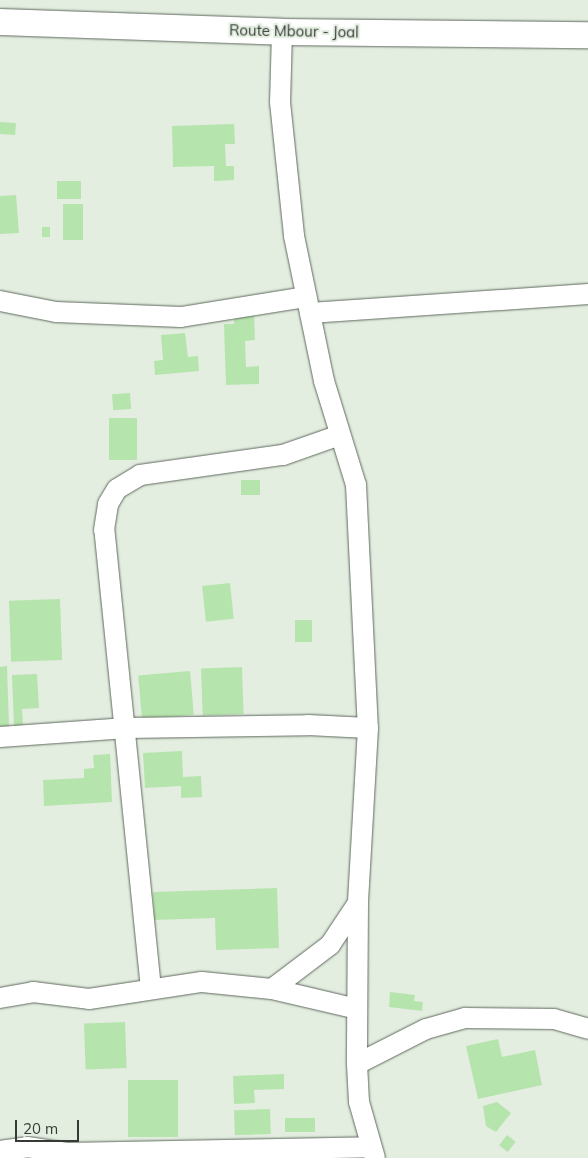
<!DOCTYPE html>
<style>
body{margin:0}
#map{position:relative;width:588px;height:1158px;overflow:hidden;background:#e3eee1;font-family:Mulish,sans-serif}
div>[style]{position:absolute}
.building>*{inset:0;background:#b6e4ad;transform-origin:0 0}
.roads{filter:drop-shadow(0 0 1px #60695e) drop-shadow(0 0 1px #60695e)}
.minor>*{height:20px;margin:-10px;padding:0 10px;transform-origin:10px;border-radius:10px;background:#fff}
.major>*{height:26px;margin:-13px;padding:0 13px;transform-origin:13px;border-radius:13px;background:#fff}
span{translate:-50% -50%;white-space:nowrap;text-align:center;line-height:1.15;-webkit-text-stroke:4px #e3eee1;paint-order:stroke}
.street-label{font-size:15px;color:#363a35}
.scale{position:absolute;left:15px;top:1120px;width:64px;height:22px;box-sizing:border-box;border:2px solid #363a35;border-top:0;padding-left:6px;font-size:15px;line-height:18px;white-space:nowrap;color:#363a35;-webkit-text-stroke:4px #e3eee1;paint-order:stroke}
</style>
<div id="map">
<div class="building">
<i style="left:0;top:122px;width:16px;height:12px;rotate:4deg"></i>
<i style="clip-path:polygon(234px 124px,235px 144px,225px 144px,226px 166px,234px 166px,234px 180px,214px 181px,214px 166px,173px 167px,172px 126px)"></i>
<i style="left:81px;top:181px;width:18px;height:24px;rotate:90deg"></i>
<i style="clip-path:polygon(16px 195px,19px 233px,0 234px,0 196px)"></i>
<i style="left:63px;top:204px;width:20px;height:36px"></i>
<i style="left:42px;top:227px;width:8px;height:10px"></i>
<i style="clip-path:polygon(254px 314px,255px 340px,245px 341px,246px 367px,259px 366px,259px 384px,226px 385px,224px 324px,234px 324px,234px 315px)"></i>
<i style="clip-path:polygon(185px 333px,188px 357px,198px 356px,199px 371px,155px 375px,154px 361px,163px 360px,161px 335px)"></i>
<i style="left:130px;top:393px;width:16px;height:18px;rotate:86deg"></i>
<i style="left:109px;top:418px;width:28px;height:42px"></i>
<i style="left:260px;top:480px;width:15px;height:19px;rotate:90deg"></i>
<i style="left:230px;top:583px;width:36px;height:28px;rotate:84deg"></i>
<i style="left:60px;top:599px;width:61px;height:51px;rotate:88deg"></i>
<i style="left:295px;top:620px;width:17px;height:22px"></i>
<i style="clip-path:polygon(7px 666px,9px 726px,0 727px,0 667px)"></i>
<i style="left:242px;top:667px;width:47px;height:41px;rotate:88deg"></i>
<i style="left:190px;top:671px;width:44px;height:52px;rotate:85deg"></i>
<i style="clip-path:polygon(37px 674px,39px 708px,22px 709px,23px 726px,14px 727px,12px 675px)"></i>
<i style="clip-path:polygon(182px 751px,183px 777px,201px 776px,202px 797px,181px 798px,181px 786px,145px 788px,143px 753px)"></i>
<i style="clip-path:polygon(110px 754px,112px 802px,44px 806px,43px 780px,84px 778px,84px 769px,94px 768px,93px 755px)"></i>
<i style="clip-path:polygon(277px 888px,279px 948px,216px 950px,215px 918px,154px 920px,153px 892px)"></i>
<i style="clip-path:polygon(390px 992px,415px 995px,414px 1001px,423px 1002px,422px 1011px,389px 1007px)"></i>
<i style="left:125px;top:1022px;width:46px;height:41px;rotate:88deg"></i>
<i style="clip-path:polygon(498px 1039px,502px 1057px,535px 1050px,542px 1085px,478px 1099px,466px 1046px)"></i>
<i style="clip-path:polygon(284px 1074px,284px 1089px,254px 1090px,255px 1103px,234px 1104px,233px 1076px)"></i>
<i style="left:178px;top:1080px;width:57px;height:50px;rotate:90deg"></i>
<i style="clip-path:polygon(497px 1102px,511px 1113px,496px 1132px,486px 1126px,483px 1106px)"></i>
<i style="left:270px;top:1109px;width:25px;height:36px;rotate:88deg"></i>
<i style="left:285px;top:1118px;width:30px;height:14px"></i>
<i style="left:507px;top:1135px;width:11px;height:13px;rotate:38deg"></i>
</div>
<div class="roads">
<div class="minor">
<i style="left:282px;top:32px;width:70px;rotate:91.6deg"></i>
<i style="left:280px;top:102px;width:135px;rotate:84deg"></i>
<i style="left:294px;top:236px;width:148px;rotate:78.3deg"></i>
<i style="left:324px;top:381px;width:109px;rotate:72.9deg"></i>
<i style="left:356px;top:485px;width:243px;rotate:87.2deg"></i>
<i style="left:368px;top:728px;width:175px;rotate:93.3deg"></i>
<i style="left:358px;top:903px;width:161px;rotate:90.4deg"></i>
<i style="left:357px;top:1064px;width:38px;rotate:87deg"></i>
<i style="left:359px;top:1102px;width:58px;rotate:74.1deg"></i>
<i style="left:0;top:301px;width:57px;rotate:11.1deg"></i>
<i style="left:56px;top:312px;width:125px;rotate:2.3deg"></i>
<i style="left:181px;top:317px;width:127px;rotate:-9.1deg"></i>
<i style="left:310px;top:313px;width:279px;rotate:-3.9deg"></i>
<i style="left:0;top:737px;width:127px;rotate:-4.1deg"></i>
<i style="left:127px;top:728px;width:181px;rotate:-0.9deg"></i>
<i style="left:308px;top:725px;width:60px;rotate:2.9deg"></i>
<i style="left:151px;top:989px;width:461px;rotate:-95.8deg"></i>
<i style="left:104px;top:530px;width:26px;rotate:-81deg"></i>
<i style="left:108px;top:504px;width:17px;rotate:-59deg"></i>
<i style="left:117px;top:489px;width:27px;rotate:-31deg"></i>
<i style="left:140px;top:475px;width:144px;rotate:-8deg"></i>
<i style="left:283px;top:455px;width:60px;rotate:-19.3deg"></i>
<i style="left:272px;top:989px;width:73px;rotate:-37.2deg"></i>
<i style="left:330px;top:945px;width:50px;rotate:-56.3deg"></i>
<i style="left:0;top:998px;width:34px;rotate:-10deg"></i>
<i style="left:33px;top:992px;width:56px;rotate:7.1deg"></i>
<i style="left:89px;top:999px;width:114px;rotate:-8.6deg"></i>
<i style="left:202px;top:982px;width:70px;rotate:5.7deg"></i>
<i style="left:272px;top:989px;width:87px;rotate:13.2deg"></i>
<i style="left:357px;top:1064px;width:77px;rotate:-26.9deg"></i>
<i style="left:426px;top:1029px;width:41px;rotate:-15.8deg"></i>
<i style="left:465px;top:1018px;width:89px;rotate:0.6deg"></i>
<i style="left:554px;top:1019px;width:35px;rotate:16deg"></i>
<i style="left:0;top:1151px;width:27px;rotate:-8deg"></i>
<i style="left:27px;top:1147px;width:40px;rotate:8.5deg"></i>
<i style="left:67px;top:1153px;width:304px;rotate:-1.1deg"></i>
</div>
<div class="major">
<i style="left:0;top:22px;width:282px;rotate:2deg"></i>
<i style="left:282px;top:32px;width:306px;rotate:0.6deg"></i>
</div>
</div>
<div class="street-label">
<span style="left:294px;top:31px;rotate:1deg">Route Mbour - Joal</span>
</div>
<div class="scale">20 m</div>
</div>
